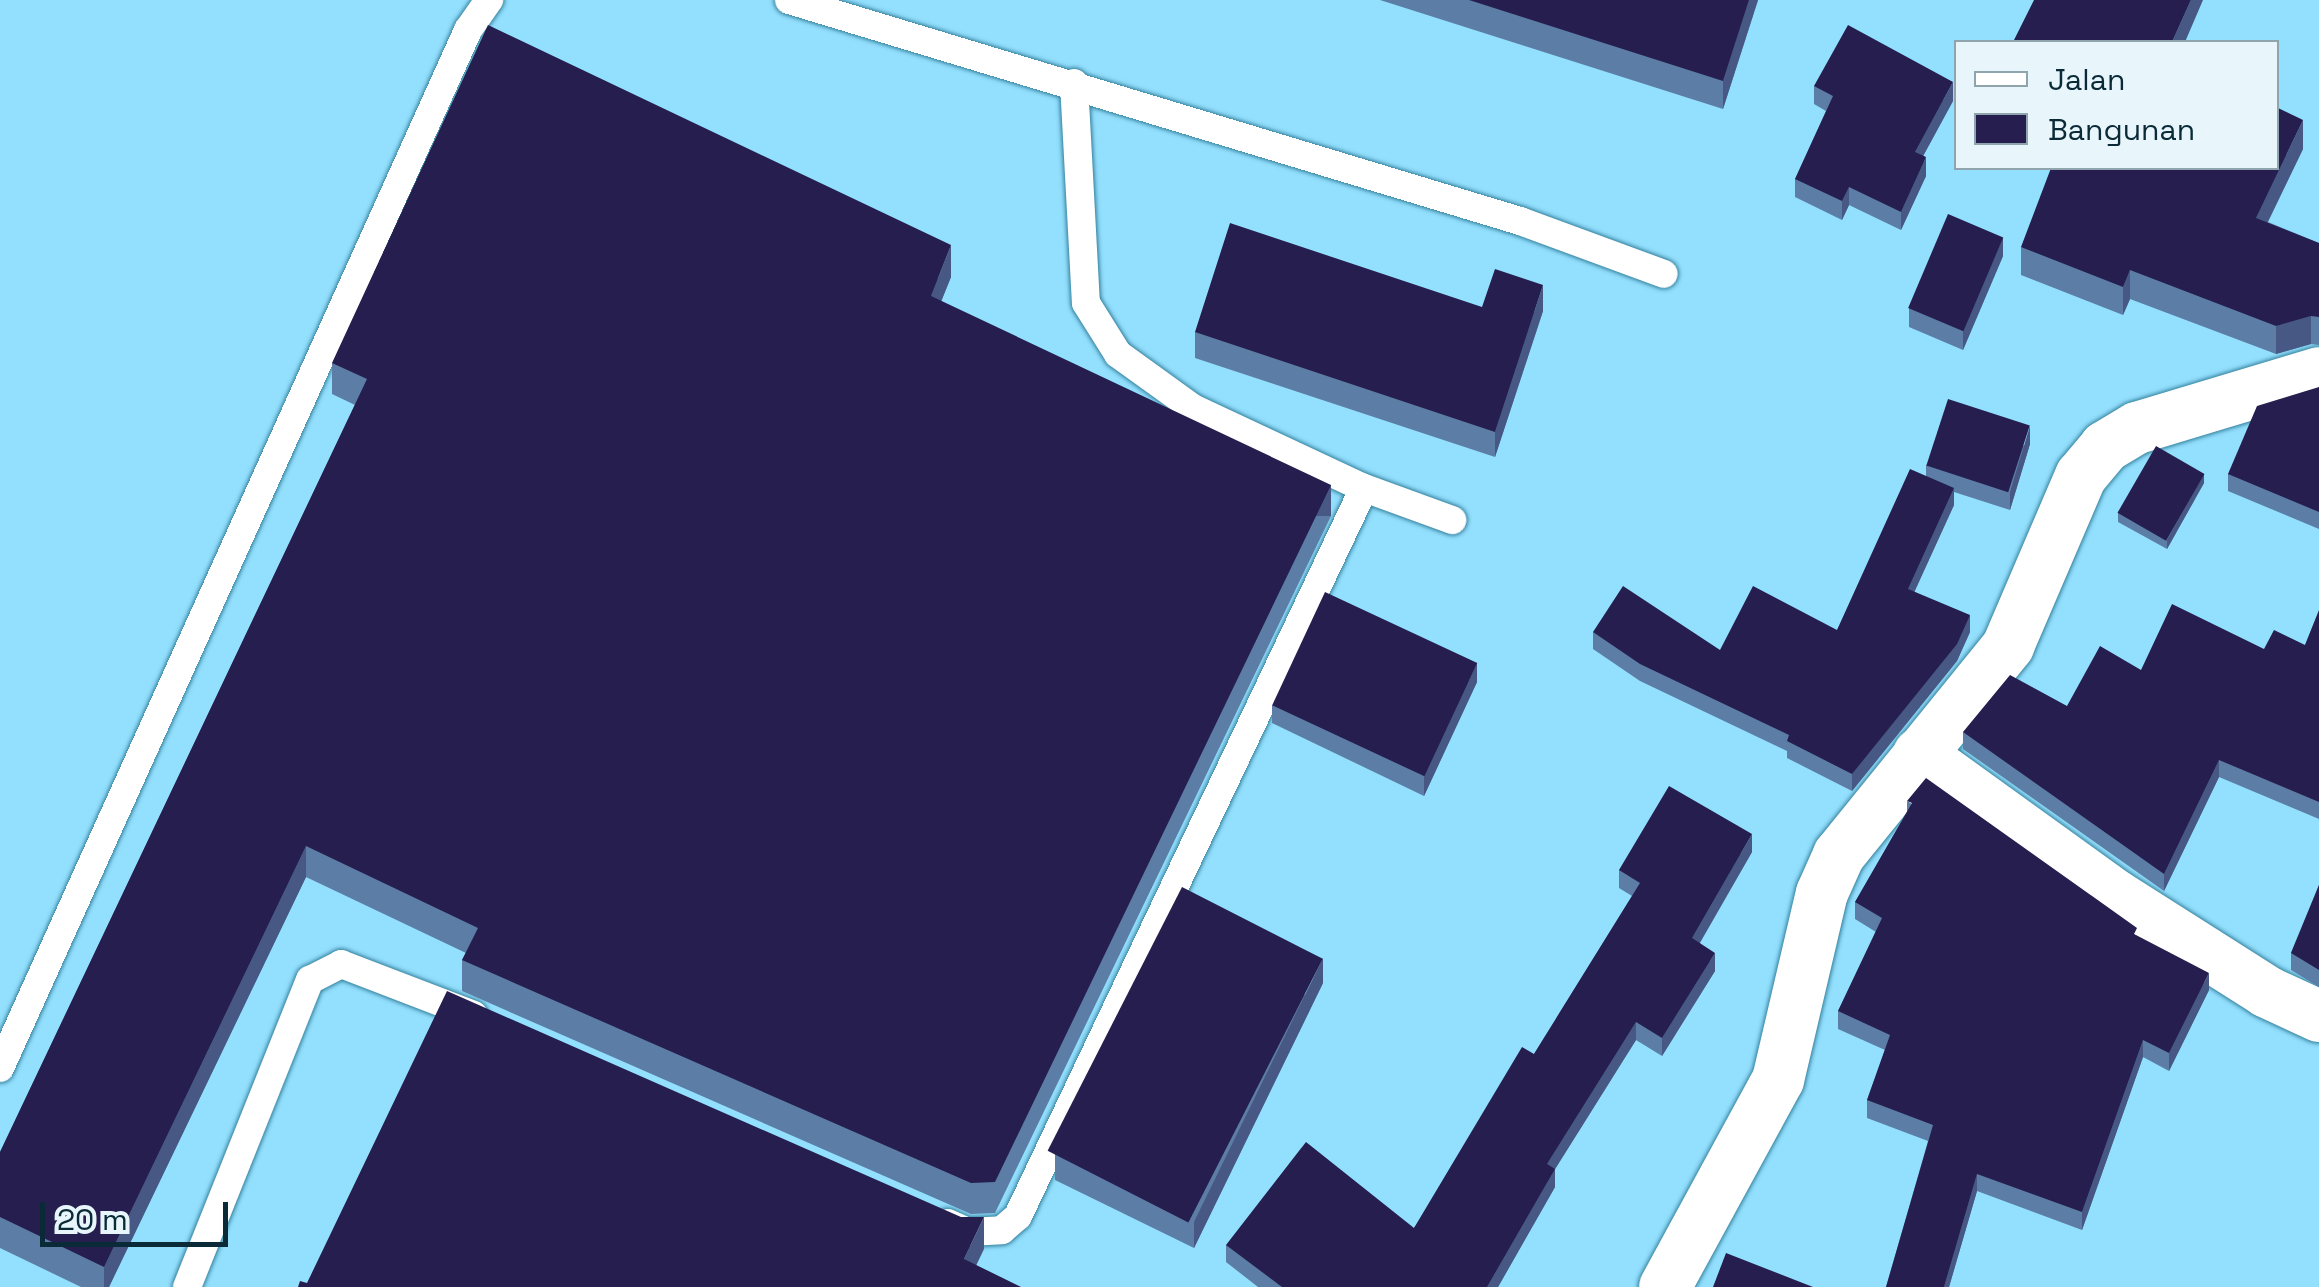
<!DOCTYPE html>
<style>
body{margin:0}
#map{position:relative;width:2319px;height:1287px;overflow:hidden;background:#93dffe;font-family:"Space Grotesk",sans-serif}
div>[style]{position:absolute}
.roads{filter:drop-shadow(0 0 2px #34819d) drop-shadow(0 0 2px #34819d)}
.lane>*{height:28px;margin:-14px;padding:0 14px;transform-origin:14px;border-radius:14px;background:#fff}
.street>*{height:52px;margin:-26px;padding:0 26px;transform-origin:26px;border-radius:26px;background:#fff}
.wall>*{inset:0;background:#5c7ea6}
.shaded-wall>*{inset:0;background:#465883;transform-origin:0 0}
.building>*{inset:0;background:#251e4e;transform-origin:0 0}
span{translate:-50% -50%;white-space:nowrap;text-align:center;line-height:1.15;-webkit-text-stroke:10px #e8f6fc;paint-order:stroke}
.legend{position:absolute;left:1954px;top:40px;width:325px;height:130px;box-sizing:border-box;background:#e8f6fc;border:2px solid #8fa4ad;margin:0;padding:12px 18px;list-style:none;font-size:30px;color:#092a36}
.legend li{display:flex;align-items:center;gap:20px;height:50px}
.legend b{width:50px;border:2px solid #8fa4ad}
.scale{position:absolute;left:40px;top:1202px;width:188px;height:45px;box-sizing:border-box;border:5px solid #092a36;border-top:0;padding-left:12px;font-size:30px;line-height:35px;white-space:nowrap;color:#092a36;-webkit-text-stroke:8px #e8f6fc;paint-order:stroke}
</style>
<div id="map">
<div class="roads">
<div class="lane">
<i style="left:789px;top:0;width:764px;rotate:16.82deg"></i>
<i style="left:1520px;top:221px;width:153px;rotate:20.2deg"></i>
<i style="left:1074px;top:83px;width:220px;rotate:86.9deg"></i>
<i style="left:1086px;top:303px;width:60px;rotate:57.9deg"></i>
<i style="left:1118px;top:354px;width:92px;rotate:35.8deg"></i>
<i style="left:1193px;top:408px;width:189px;rotate:25.1deg"></i>
<i style="left:1364px;top:488px;width:94px;rotate:20deg"></i>
<i style="left:0;top:1068px;width:1139px;rotate:-65.73deg"></i>
<i style="left:468px;top:30px;width:37px;rotate:-55deg"></i>
<i style="left:948px;top:1223px;width:22px;rotate:24deg"></i>
<i style="left:968px;top:1232px;width:34px;rotate:-3deg"></i>
<i style="left:1002px;top:1230px;width:21px;rotate:-41deg"></i>
<i style="left:1018px;top:1216px;width:806px;rotate:-64.58deg"></i>
<i style="left:187px;top:1287px;width:331px;rotate:-68.2deg"></i>
<i style="left:310px;top:980px;width:35px;rotate:-27deg"></i>
<i style="left:341px;top:964px;width:142px;rotate:21deg"></i>
</div>
<div class="street">
<i style="left:1919px;top:754px;width:243px;rotate:35.8deg"></i>
<i style="left:2116px;top:896px;width:179px;rotate:32.4deg"></i>
<i style="left:2267px;top:992px;width:57px;rotate:24.8deg"></i>
<i style="left:1665px;top:1287px;width:236px;rotate:-61.4deg"></i>
<i style="left:1778px;top:1080px;width:192px;rotate:-76.8deg"></i>
<i style="left:1822px;top:893px;width:42px;rotate:-65.9deg"></i>
<i style="left:1839px;top:855px;width:269px;rotate:-51deg"></i>
<i style="left:2008px;top:646px;width:185px;rotate:-66.8deg"></i>
<i style="left:2081px;top:476px;width:38px;rotate:-50deg"></i>
<i style="left:2105px;top:447px;width:37px;rotate:-31deg"></i>
<i style="left:2137px;top:428px;width:190px;rotate:-16.8deg"></i>
</div>
</div>
<div class="wall">
<i style="clip-path:polygon(1380px 0,1758px 0,1723px 109px)"></i>
<i style="clip-path:polygon(1814px 86px,1953px 101px,1923px 156px,1926px 176px,1901px 230px,1849px 205px,1842px 220px,1795px 197px,1795px 179px,1826px 111px,1814px 104px)"></i>
<i style="clip-path:polygon(2303px 149px,2268px 222px,2319px 243px,2319px 345px,2311px 344px,2276px 354px,2130px 299px,2123px 315px,2021px 275px,2021px 247px)"></i>
<i style="clip-path:polygon(2003px 256px,1963px 350px,1909px 327px,1909px 308px)"></i>
<i style="clip-path:polygon(951px 277px,941px 301px,1331px 516px,995px 1213px,971px 1214px,462px 991px,462px 960px,466px 953px,306px 877px,109px 1287px,81px 1287px,0 1248px,0 1152px,355px 405px,332px 394px,332px 363px)"></i>
<i style="clip-path:polygon(1543px 311px,1495px 457px,1195px 358px,1195px 332px)"></i>
<i style="clip-path:polygon(2319px 387px,2319px 529px,2228px 491px,2228px 474px)"></i>
<i style="clip-path:polygon(2030px 444px,2010px 510px,1954px 492px,1954px 505px,1914px 592px,1970px 632px,1957px 661px,1852px 791px,1787px 758px,1787px 751px,1640px 681px,1593px 649px,1593px 632px,1720px 650px,1837px 630px,1926px 476px,1926px 465px)"></i>
<i style="clip-path:polygon(2204px 483px,2167px 549px,2118px 522px,2118px 513px)"></i>
<i style="clip-path:polygon(2319px 611px,2319px 819px,2219px 777px,2164px 891px,1963px 749px,1963px 732px,2067px 706px,2141px 670px,2264px 649px,2305px 645px)"></i>
<i style="clip-path:polygon(1477px 682px,1424px 796px,1272px 723px,1272px 705px)"></i>
<i style="clip-path:polygon(1907px 801px,2137px 936px,2209px 990px,2169px 1071px,2143px 1057px,2082px 1230px,1977px 1191px,1949px 1287px,1886px 1287px,1928px 1141px,1867px 1118px,1867px 1100px,1885px 1050px,1838px 1029px,1838px 1011px,1876px 932px,1855px 919px,1855px 902px,1907px 812px)"></i>
<i style="clip-path:polygon(1752px 852px,1700px 943px,1715px 971px,1662px 1056px,1636px 1040px,1555px 1169px,1555px 1187px,1498px 1287px,1258px 1287px,1226px 1262px,1226px 1245px,1414px 1228px,1534px 1054px,1632px 896px,1619px 888px,1619px 870px)"></i>
<i style="clip-path:polygon(2319px 885px,2319px 987px,2291px 970px,2291px 953px)"></i>
<i style="clip-path:polygon(1323px 983px,1194px 1248px,1055px 1180px,1055px 1154px)"></i>
</div>
<div class="shaded-wall">
<i style="clip-path:polygon(1749px 0,1758px 0,1723px 109px,1723px 81px)"></i>
<i style="clip-path:polygon(2191px 0,2203px 0,2185px 42px,2172px 42px)"></i>
<i style="clip-path:polygon(1953px 82px,1953px 101px,1915px 171px,1915px 152px)"></i>
<i style="clip-path:polygon(2303px 120px,2303px 149px,2256px 246px,2256px 218px)"></i>
<i style="clip-path:polygon(1926px 157px,1926px 176px,1901px 230px,1901px 212px)"></i>
<i style="clip-path:polygon(1849px 187px,1849px 205px,1842px 220px,1842px 201px)"></i>
<i style="clip-path:polygon(2003px 237px,2003px 256px,1963px 350px,1963px 331px)"></i>
<i style="clip-path:polygon(951px 245px,951px 277px,931px 327px,931px 296px)"></i>
<i style="clip-path:polygon(2130px 270px,2130px 299px,2123px 315px,2123px 287px)"></i>
<i style="clip-path:polygon(1543px 285px,1543px 311px,1495px 457px,1495px 432px)"></i>
<i style="clip-path:polygon(2311px 316px,2311px 344px,2276px 354px,2276px 326px)"></i>
<i style="clip-path:polygon(2030px 426px,2030px 444px,2010px 510px,2010px 492px)"></i>
<i style="clip-path:polygon(2204px 474px,2204px 483px,2167px 549px,2167px 540px)"></i>
<i style="left:1331px;top:485px;width:31px;height:774px;rotate:90deg"></i>
<i style="clip-path:polygon(1954px 488px,1954px 505px,1908px 606px,1908px 589px)"></i>
<i style="clip-path:polygon(1970px 615px,1970px 632px,1957px 661px,1852px 791px,1852px 774px)"></i>
<i style="clip-path:polygon(1477px 663px,1477px 682px,1424px 796px,1424px 777px)"></i>
<i style="clip-path:polygon(2219px 760px,2219px 777px,2164px 891px,2164px 874px)"></i>
<i style="clip-path:polygon(1752px 834px,1752px 852px,1692px 956px,1692px 938px)"></i>
<i style="clip-path:polygon(306px 846px,306px 877px,109px 1287px,104px 1287px,104px 1267px)"></i>
<i style="clip-path:polygon(1715px 953px,1715px 971px,1662px 1056px,1662px 1038px)"></i>
<i style="clip-path:polygon(1323px 958px,1323px 983px,1194px 1248px,1194px 1222px)"></i>
<i style="clip-path:polygon(2209px 973px,2209px 990px,2169px 1071px,2169px 1053px)"></i>
<i style="clip-path:polygon(1636px 1022px,1636px 1040px,1547px 1182px,1547px 1164px)"></i>
<i style="clip-path:polygon(2143px 1040px,2143px 1057px,2082px 1230px,2082px 1212px)"></i>
<i style="clip-path:polygon(1555px 1169px,1555px 1187px,1498px 1287px,1487px 1287px)"></i>
<i style="clip-path:polygon(1977px 1174px,1977px 1191px,1949px 1287px,1944px 1287px)"></i>
<i style="clip-path:polygon(984px 1217px,984px 1249px,966px 1287px,964px 1259px)"></i>
</div>
<div class="building">
<i style="clip-path:polygon(1469px 0,1749px 0,1723px 81px)"></i>
<i style="clip-path:polygon(2034px 0,2191px 0,2172px 42px,2013px 42px)"></i>
<i style="clip-path:polygon(488px 25px,951px 245px,931px 296px,1331px 485px,995px 1182px,971px 1183px,462px 960px,478px 928px,306px 846px,104px 1267px,0 1217px,0 1152px,367px 379px,332px 363px)"></i>
<i style="clip-path:polygon(1848px 25px,1953px 82px,1915px 152px,1926px 157px,1901px 212px,1849px 187px,1842px 201px,1795px 179px,1833px 96px,1814px 86px)"></i>
<i style="clip-path:polygon(2276px 107px,2303px 120px,2256px 218px,2319px 243px,2319px 317px,2311px 316px,2276px 326px,2130px 270px,2123px 287px,2021px 247px,2051px 168px,2276px 168px)"></i>
<i style="left:1948px;top:214px;width:60px;height:102px;rotate:23deg"></i>
<i style="clip-path:polygon(1230px 223px,1482px 307px,1495px 269px,1543px 285px,1495px 432px,1195px 332px)"></i>
<i style="clip-path:polygon(2319px 387px,2319px 512px,2228px 474px,2257px 406px)"></i>
<i style="left:1948px;top:399px;width:86px;height:70px;rotate:18deg"></i>
<i style="left:2156px;top:446px;width:56px;height:77px;rotate:30deg"></i>
<i style="clip-path:polygon(1910px 469px,1954px 488px,1908px 589px,1970px 615px,1957px 644px,1852px 774px,1787px 741px,1789px 735px,1640px 664px,1593px 632px,1623px 586px,1720px 650px,1753px 586px,1837px 630px)"></i>
<i style="left:1325px;top:592px;width:168px;height:125px;rotate:25deg"></i>
<i style="clip-path:polygon(2172px 604px,2264px 649px,2274px 630px,2305px 645px,2319px 610px,2319px 802px,2219px 760px,2164px 874px,1963px 732px,2010px 675px,2067px 706px,2100px 646px,2141px 670px)"></i>
<i style="clip-path:polygon(1926px 778px,2137px 928px,2134px 934px,2209px 973px,2169px 1053px,2143px 1040px,2082px 1212px,1977px 1174px,1944px 1287px,1886px 1287px,1933px 1125px,1867px 1100px,1890px 1035px,1838px 1011px,1882px 918px,1855px 902px,1912px 803px,1907px 801px)"></i>
<i style="clip-path:polygon(1669px 786px,1752px 834px,1692px 938px,1715px 953px,1662px 1038px,1636px 1022px,1547px 1164px,1555px 1169px,1487px 1287px,1282px 1287px,1226px 1245px,1306px 1142px,1414px 1228px,1522px 1047px,1534px 1054px,1640px 883px,1619px 870px)"></i>
<i style="clip-path:polygon(2319px 885px,2319px 970px,2291px 953px)"></i>
<i style="left:1182px;top:887px;width:158px;height:296px;rotate:27deg"></i>
<i style="clip-path:polygon(447px 991px,961px 1217px,984px 1217px,964px 1259px,1021px 1287px,298px 1287px,300px 1281px,307px 1283px)"></i>
<i style="clip-path:polygon(1726px 1253px,1813px 1287px,1713px 1287px)"></i>
</div>
<ul class="legend">
<li><b style="height:12px;background:#fff"></b>Jalan</li>
<li><b style="height:28px;background:#251e4e"></b>Bangunan</li>
</ul>
<div class="scale">20 m</div>
</div>
